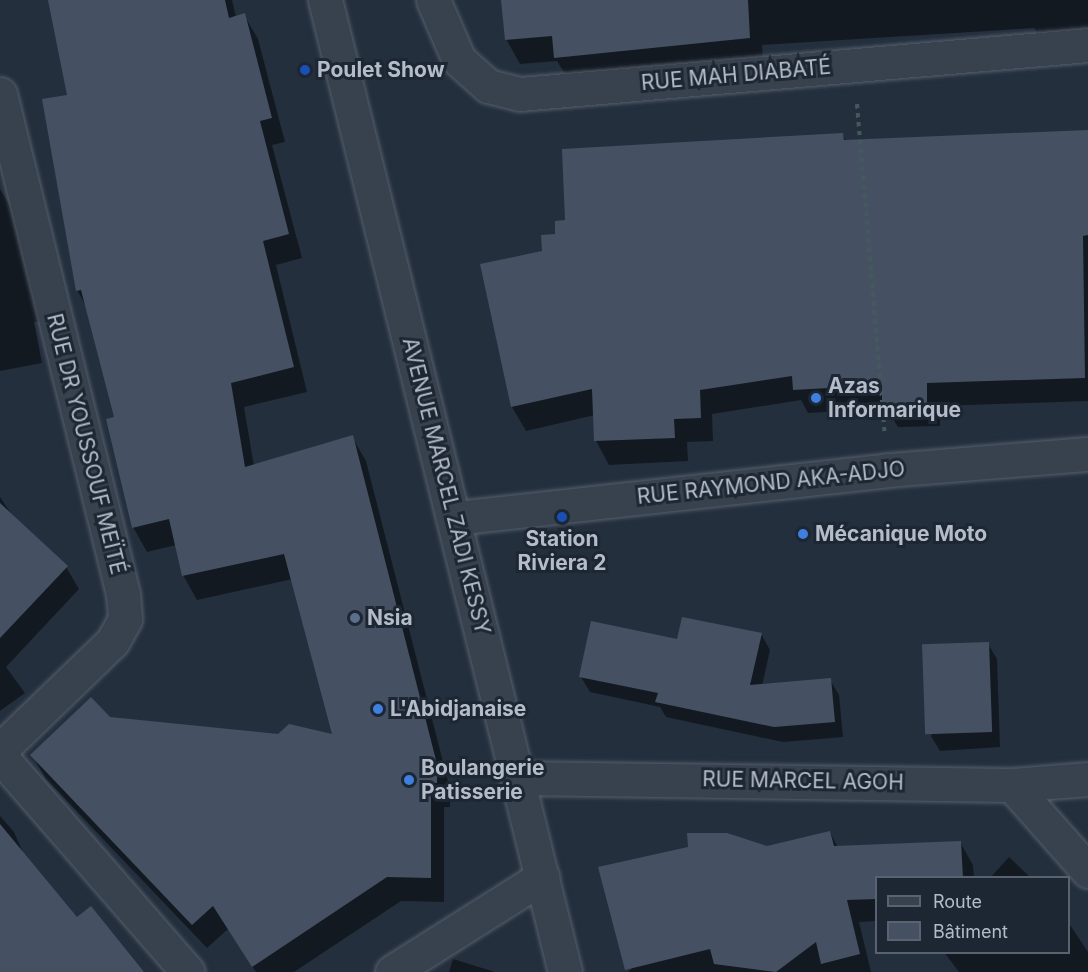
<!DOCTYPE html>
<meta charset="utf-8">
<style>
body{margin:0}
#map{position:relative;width:1088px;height:972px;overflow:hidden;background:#242f3e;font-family:Inter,sans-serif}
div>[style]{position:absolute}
.shadow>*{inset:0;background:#0007}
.building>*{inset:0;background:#455162;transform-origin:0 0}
.path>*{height:4px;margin-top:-2px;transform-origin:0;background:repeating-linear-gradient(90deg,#44595c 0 4.5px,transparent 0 9px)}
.roads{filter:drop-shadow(0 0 2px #565f6c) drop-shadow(0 0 2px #565f6c)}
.minor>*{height:33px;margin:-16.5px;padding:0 16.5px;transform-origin:16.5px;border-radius:16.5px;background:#38414e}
.tertiary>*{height:33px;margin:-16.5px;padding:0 16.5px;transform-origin:16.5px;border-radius:16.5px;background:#38414e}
.dots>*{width:16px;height:16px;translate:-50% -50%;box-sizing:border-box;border:3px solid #1d2633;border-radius:50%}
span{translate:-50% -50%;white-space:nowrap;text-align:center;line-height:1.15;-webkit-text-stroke:6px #1d2633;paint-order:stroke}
.poi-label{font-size:21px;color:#b4bcc9;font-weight:700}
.left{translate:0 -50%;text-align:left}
.street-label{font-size:21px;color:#b4bcc9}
.legend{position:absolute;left:875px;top:876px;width:195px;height:78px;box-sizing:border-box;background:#1d2633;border:2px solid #59626f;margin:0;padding:8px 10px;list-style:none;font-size:18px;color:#b4bcc9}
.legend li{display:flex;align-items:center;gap:12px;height:30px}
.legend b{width:30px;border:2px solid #59626f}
</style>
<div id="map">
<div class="shadow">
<i style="clip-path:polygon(49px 0,232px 0,236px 17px,244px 15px,258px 39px,285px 142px,272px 145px,302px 258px,276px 265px,307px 392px,244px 407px,254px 466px,352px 437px,366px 461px,450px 789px,450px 807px,444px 807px,444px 902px,401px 901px,294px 972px,256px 972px,228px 929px,207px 948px,46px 779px,32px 755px,110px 719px,279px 735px,334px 736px,293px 579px,197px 600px,183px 575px,176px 545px,147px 552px,133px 527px,116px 418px,87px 308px,77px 290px,69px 96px)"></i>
<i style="clip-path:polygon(502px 0,1088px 0,1088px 37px,1042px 41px,1034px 28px,762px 45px,763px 63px,570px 82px,557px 61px,520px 64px,506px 39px)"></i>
<i style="clip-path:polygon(1088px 131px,1088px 401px,940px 406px,940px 426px,898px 427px,887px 409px,808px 413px,801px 400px,712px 414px,713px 441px,687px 442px,688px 461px,609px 465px,596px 441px,595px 415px,526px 431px,512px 407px,482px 265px,544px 252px,567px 221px,842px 134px,846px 141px)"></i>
<i style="clip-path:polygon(0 189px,10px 206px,43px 321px,34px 322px,42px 363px,0 371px)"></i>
<i style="clip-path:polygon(0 497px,14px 518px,66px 567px,79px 589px,6px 667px,25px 693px,0 711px)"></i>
<i style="clip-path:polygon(761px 634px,770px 650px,762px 686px,830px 680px,839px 695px,843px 737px,783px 742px,666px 717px,660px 707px,590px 692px,581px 677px,678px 641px)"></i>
<i style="clip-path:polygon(988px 644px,997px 659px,1000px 747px,940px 751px,931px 736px)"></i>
<i style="clip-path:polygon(0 816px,14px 832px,25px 857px,77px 919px,142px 972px,0 972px)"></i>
<i style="clip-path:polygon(830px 832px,838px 848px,960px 842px,973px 865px,974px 878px,876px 878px,876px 921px,859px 922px,871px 972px,628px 972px,767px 847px)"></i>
<i style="clip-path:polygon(1009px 857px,1031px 878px,990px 878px)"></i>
<i style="clip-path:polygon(1068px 922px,1088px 952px,1088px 972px,959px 972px,944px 952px,1068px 952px)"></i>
<i style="clip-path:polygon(453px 959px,495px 972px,449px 972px)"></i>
</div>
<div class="building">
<i style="clip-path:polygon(48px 0,225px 0,229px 18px,245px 13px,272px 118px,260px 121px,289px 234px,263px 241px,294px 367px,231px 383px,245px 467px,353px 435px,437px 764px,437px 783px,431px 783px,431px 878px,387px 877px,252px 967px,213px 906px,192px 925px,30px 755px,91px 697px,110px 717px,278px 734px,289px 724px,332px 734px,284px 554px,182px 576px,169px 519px,132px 528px,106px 419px,114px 417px,81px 290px,76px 291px,42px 99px,67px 95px)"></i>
<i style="clip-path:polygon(501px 0,748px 0,750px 38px,554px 58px,552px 36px,505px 40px)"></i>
<i style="clip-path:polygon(1088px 130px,1088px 235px,1083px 236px,1085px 378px,927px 383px,927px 403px,882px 404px,882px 385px,793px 390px,792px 376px,700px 390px,701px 418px,674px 419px,675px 438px,594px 441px,592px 389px,511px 407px,480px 264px,542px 251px,541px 235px,555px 234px,555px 221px,565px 220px,562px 149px,843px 133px,844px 140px)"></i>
<i style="clip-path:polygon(0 503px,68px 566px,0 638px)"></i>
<i style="clip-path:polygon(682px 617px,762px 633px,750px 685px,831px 678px,835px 722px,774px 727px,655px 702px,658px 693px,579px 677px,591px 621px,677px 639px)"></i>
<i style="left:989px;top:642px;width:90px;height:67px;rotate:88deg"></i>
<i style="clip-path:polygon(0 824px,77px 917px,91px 906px,144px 972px,0 972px)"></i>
<i style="clip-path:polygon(830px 831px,834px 846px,961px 841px,963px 878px,876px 878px,876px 899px,847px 900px,860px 954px,821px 964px,816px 942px,776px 972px,714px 964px,710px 949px,625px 970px,598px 867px,688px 847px,687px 833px,727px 833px,767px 846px)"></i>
</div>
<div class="path">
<i style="left:857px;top:104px;width:331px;rotate:85.2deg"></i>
</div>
<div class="roads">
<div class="minor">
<i style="left:433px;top:0;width:65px;rotate:66.6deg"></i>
<i style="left:459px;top:60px;width:39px;rotate:42deg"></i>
<i style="left:488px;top:86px;width:33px;rotate:14deg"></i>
<i style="left:520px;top:94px;width:570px;rotate:-4.93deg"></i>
<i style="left:0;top:94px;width:515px;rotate:76.18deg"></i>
<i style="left:123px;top:594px;width:25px;rotate:85deg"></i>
<i style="left:125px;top:619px;width:26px;rotate:119deg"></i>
<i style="left:112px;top:642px;width:156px;rotate:136deg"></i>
<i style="left:455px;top:518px;width:436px;rotate:-6.3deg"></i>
<i style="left:888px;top:470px;width:201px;rotate:-4.6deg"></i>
<i style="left:0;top:756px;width:286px;rotate:49deg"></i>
<i style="left:519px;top:778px;width:493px;rotate:0.8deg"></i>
<i style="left:1012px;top:785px;width:76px;rotate:-4.5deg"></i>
<i style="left:1012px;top:785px;width:115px;rotate:48.5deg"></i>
<i style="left:392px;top:972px;width:178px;rotate:-32.3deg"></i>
</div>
<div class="tertiary">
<i style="left:325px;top:0;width:1001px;rotate:76.13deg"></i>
</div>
</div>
<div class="dots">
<i style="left:305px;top:70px;background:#1a4fb4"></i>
<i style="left:816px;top:398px;background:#3f7fe0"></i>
<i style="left:562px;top:517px;background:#1a4fb4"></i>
<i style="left:803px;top:534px;background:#3f7fe0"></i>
<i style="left:355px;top:618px;background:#5c6f8a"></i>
<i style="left:378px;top:709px;background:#3f7fe0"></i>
<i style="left:409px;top:780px;background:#3f7fe0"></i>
</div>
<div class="poi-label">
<span class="left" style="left:317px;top:70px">Poulet Show</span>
<span class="left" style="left:828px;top:398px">Azas<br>Informarique</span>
<span class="left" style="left:815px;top:534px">Mécanique Moto</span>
<span style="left:562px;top:551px">Station<br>Riviera 2</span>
<span class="left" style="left:367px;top:618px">Nsia</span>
<span class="left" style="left:390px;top:709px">L'Abidjanaise</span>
<span class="left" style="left:421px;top:780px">Boulangerie<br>Patisserie</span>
</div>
<div class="street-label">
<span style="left:736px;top:75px;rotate:-5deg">RUE MAH DIABATÉ</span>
<span style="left:86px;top:444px;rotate:76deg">RUE DR YOUSSOUF MEÏTÉ</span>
<span style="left:771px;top:483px;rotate:-6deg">RUE RAYMOND AKA-ADJO</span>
<span style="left:446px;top:486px;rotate:76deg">AVENUE MARCEL ZADI KESSY</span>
<span style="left:803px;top:781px;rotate:1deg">RUE MARCEL AGOH</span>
</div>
<ul class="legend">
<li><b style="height:8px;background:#38414e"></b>Route</li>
<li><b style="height:16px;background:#455162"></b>Bâtiment</li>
</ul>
</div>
